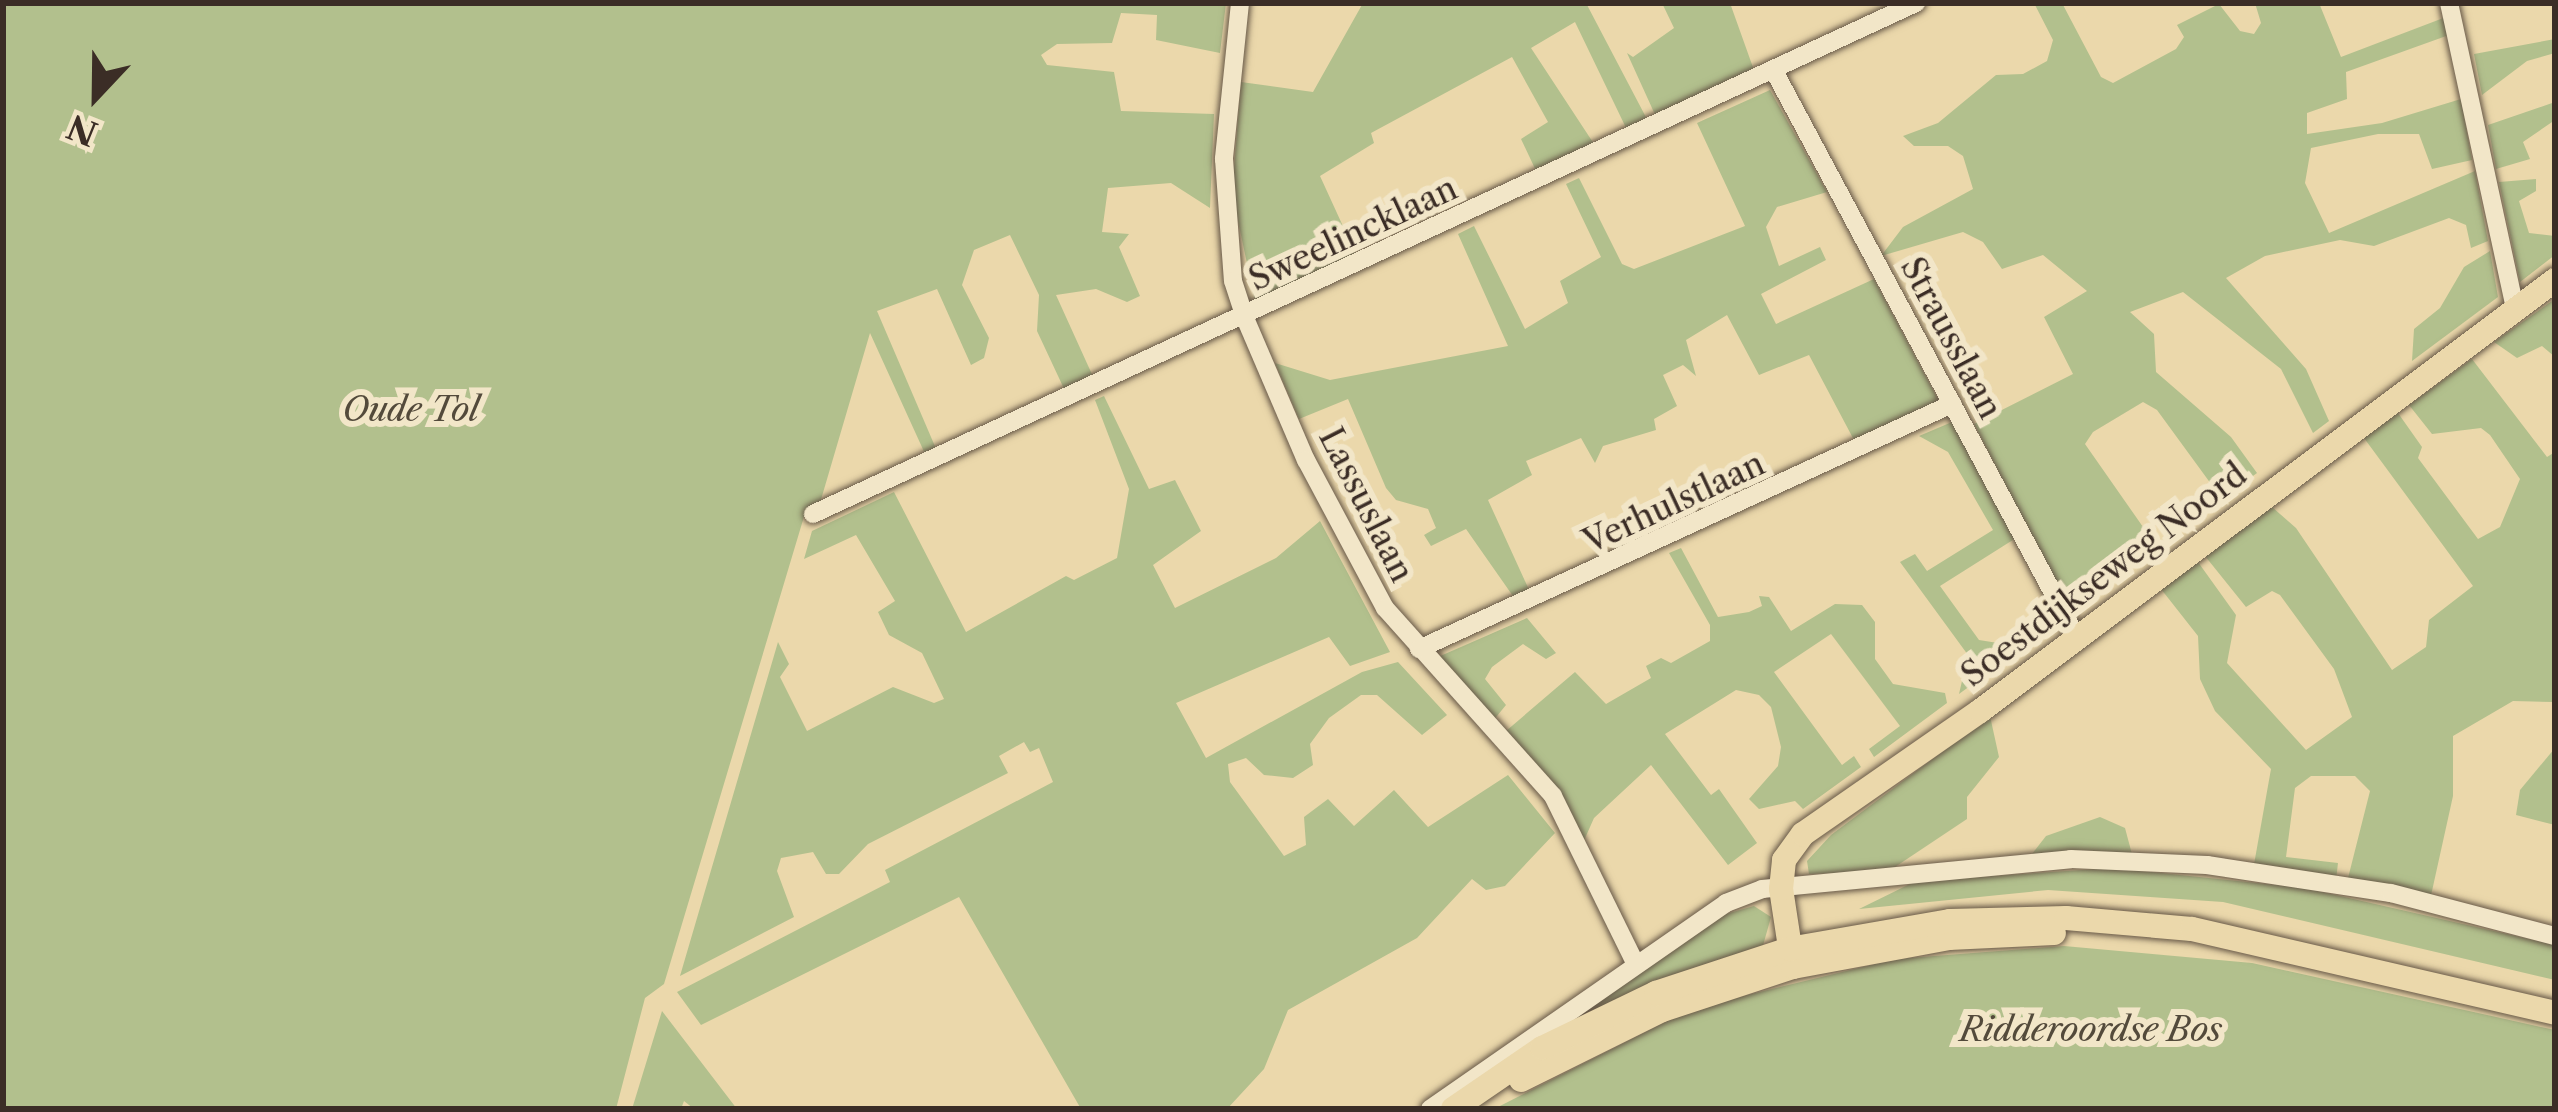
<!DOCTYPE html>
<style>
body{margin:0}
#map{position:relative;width:2558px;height:1112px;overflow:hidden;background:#ebd8ab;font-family:"Libre Caslon Text",serif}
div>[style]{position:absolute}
.green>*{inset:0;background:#b2c08d}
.roads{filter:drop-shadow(0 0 3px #675847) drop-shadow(0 0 3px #675847)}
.minor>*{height:18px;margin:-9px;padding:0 9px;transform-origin:9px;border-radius:9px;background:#f2e6c8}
.major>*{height:24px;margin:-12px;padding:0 12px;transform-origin:12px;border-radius:12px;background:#ebd8ab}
span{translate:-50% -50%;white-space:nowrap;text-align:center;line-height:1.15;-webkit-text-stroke:12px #f2e6c8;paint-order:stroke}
.street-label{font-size:33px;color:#3b2d26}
.park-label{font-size:33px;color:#534a3b;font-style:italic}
.frame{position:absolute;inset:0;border:6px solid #3b2d26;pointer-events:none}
.north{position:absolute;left:36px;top:36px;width:120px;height:120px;-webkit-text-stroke:9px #f2e6c8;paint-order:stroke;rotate:202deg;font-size:33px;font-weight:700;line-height:48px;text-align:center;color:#3b2d26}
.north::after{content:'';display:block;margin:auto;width:42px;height:54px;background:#3b2d26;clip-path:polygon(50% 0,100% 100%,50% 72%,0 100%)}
</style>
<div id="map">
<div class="green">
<i style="clip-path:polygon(3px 3px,1226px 3px,1220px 53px,1156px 40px,1157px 15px,1121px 13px,1112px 43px,1057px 44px,1041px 55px,1047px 65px,1114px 72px,1121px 111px,1214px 114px,1210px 208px,1171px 183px,1108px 188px,1102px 232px,1129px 234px,1119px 247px,1140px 296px,1127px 302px,1096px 289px,1056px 295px,1095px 381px,1066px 393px,1037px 331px,1039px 295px,1010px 235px,974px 250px,962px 285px,989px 338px,984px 358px,971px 365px,937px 289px,877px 311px,937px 451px,926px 456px,870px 333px,820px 503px,806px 510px,664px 984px,645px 998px,616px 1109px,3px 1109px)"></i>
<i style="clip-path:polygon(1363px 3px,1586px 3px,1649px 123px,1628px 132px,1575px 22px,1531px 48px,1596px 147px,1538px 175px,1521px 139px,1548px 122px,1512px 57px,1371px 133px,1374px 143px,1320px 176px,1358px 259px,1255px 301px,1232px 193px,1241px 82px,1313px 92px)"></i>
<i style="clip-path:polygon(1662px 3px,1730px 3px,1755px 73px,1657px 119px,1627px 53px,1633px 57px,1674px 28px)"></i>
<i style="clip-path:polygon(2034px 3px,2062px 3px,2101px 77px,2113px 83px,2176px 49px,2184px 37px,2177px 25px,2219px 4px,2240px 31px,2254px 34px,2261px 23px,2255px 3px,2319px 3px,2341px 57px,2446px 17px,2449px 35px,2346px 72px,2347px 99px,2307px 113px,2307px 134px,2382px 123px,2461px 99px,2472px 160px,2432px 169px,2419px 134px,2378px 134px,2311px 148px,2305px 183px,2329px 233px,2475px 171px,2488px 241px,2471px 248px,2466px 225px,2449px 218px,2374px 246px,2340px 240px,2265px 256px,2226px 278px,2306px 369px,2329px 421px,2313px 433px,2281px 369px,2183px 292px,2130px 312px,2154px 334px,2156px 372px,2231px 437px,2257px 473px,2222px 499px,2157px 410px,2143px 402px,2093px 432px,2085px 444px,2157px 547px,2071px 612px,1974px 424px,2073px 374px,2044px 317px,2087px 291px,2043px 255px,2002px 269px,1983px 242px,1963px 232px,1881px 256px,1903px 227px,1973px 189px,1963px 156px,1948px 146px,1914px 146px,1903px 136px,1938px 123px,1996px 75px,2023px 74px,2047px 61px,2053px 40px)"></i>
<i style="clip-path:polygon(2555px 39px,2555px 53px,2527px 61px,2482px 95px,2474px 54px)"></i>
<i style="clip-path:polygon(1770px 90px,1827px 192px,1777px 207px,1766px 227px,1779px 266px,1820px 247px,1826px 260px,1761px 294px,1776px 324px,1874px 279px,1940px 403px,1855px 442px,1809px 355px,1759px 375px,1727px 315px,1686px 340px,1696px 376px,1683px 365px,1663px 375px,1677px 406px,1654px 419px,1656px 430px,1603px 446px,1595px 463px,1581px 438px,1526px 461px,1532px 475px,1488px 500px,1530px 592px,1515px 599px,1466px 529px,1431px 546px,1424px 535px,1436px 528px,1428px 509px,1396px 500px,1386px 488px,1348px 399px,1299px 419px,1275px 363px,1330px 380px,1508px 346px,1458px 234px,1474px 226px,1525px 329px,1568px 303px,1560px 281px,1601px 257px,1566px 184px,1579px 178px,1622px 264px,1634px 269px,1745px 226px,1697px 123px)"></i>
<i style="clip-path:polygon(2555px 102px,2555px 120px,2523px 142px,2530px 159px,2496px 169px,2488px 125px)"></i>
<i style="clip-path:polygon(2536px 179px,2536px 191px,2519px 201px,2529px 233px,2555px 236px,2555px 255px,2520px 282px,2499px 182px)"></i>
<i style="clip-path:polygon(2490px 251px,2498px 297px,2412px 361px,2414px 329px,2440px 308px,2464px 267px)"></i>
<i style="clip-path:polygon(2555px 299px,2555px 357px,2542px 346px,2517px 358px,2494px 342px)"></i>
<i style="clip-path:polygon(2472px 359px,2547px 457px,2555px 452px,2555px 702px,2513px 701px,2453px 736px,2453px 796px,2430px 900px,2347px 882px,2370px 791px,2355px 776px,2311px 776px,2295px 788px,2286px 857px,2338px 863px,2336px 880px,2253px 870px,2271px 769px,2215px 711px,2200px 679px,2198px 636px,2161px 589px,2198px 562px,2236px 615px,2227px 663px,2306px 750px,2352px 717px,2334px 669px,2280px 595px,2272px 591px,2246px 607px,2205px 556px,2272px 507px,2296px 528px,2392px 670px,2426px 647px,2429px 620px,2473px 586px,2364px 438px,2398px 413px,2422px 447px,2418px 458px,2478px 539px,2500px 527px,2520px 479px,2490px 435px,2481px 428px,2432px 434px,2409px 405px)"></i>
<i style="clip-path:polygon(1104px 396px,1149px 489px,1175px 480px,1201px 531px,1153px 565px,1175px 608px,1276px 558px,1320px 521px,1390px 652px,1350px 666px,1329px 637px,1176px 703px,1206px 758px,1362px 672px,1398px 662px,1447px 715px,1422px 735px,1377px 695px,1361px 695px,1329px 718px,1310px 744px,1313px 765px,1293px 778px,1264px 775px,1246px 758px,1228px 764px,1230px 782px,1284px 856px,1306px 845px,1304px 817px,1328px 799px,1354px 826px,1394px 790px,1428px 827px,1508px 775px,1555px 833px,1505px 886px,1486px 890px,1472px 879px,1417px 938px,1288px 1010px,1264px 1069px,1227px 1109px,1081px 1109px,959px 897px,701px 1025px,677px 992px,890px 882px,885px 870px,1053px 782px,1039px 748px,1030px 752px,1024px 742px,999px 756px,1008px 773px,868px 844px,839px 874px,826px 874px,813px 852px,781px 858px,777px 871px,794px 917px,680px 976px,778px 642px,789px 664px,780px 677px,807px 731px,893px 687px,934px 703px,944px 699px,922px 653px,889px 635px,878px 612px,895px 601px,856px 535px,804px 559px,812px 531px,894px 492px,966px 632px,1066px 576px,1074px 580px,1117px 558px,1129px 489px,1095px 400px)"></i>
<i style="clip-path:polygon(1952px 422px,2016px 538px,1940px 586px,1979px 640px,2023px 647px,1959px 694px,1968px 655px,1900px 562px,1915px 554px,1927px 571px,1993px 530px,1948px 452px,1919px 436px)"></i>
<i style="clip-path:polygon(1681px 548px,1718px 617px,1749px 612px,1762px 606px,1759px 596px,1769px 597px,1791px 631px,1835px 604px,1862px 605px,1875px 622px,1875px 659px,1893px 684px,1945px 693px,1947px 703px,1874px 757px,1869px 749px,1900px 726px,1831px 634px,1774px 672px,1842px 765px,1854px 756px,1861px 767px,1803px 809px,1795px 801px,1759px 809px,1749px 799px,1778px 766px,1781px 747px,1771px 707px,1759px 695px,1736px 690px,1665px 734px,1711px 795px,1719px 789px,1757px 843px,1728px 865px,1651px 765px,1594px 818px,1582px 845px,1499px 737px,1575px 672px,1606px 704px,1651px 678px,1646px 666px,1661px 658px,1671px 663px,1710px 641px,1710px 625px,1669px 553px)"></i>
<i style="clip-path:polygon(1527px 618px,1556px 653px,1546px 659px,1523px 644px,1492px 667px,1485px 679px,1506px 705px,1488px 727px,1438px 657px)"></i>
<i style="clip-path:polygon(1990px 716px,1999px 757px,1967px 797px,1967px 819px,1889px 871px,1809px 874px,1807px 861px,1831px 835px)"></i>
<i style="clip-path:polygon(2555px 748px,2555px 825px,2516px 815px,2520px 790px)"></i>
<i style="clip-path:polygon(2100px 817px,2125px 828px,2133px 858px,2029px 858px,2046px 836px)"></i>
<i style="clip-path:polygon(2113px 868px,2305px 888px,2555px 945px,2555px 980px,2223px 902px,2048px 890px,1859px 909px,1916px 881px)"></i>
<i style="clip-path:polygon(1754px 906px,1771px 917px,1762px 949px,1516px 1060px,1726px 914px)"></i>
<i style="clip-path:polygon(2064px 946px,2252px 963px,2555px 1030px,2555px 1109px,1494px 1109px,1669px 1020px,1739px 997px,1896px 959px)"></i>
<i style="clip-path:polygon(662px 1011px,737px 1109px,694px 1109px,684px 1101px,681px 1109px,632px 1109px)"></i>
</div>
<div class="roads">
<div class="minor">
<i style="left:1240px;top:3px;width:157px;rotate:95.9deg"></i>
<i style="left:1224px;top:159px;width:122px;rotate:85.8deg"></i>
<i style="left:1233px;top:281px;width:39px;rotate:72deg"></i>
<i style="left:1245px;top:318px;width:155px;rotate:66.8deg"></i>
<i style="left:1306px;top:460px;width:168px;rotate:61.9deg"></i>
<i style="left:1385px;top:608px;width:252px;rotate:48.2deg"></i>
<i style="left:1553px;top:796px;width:188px;rotate:63.8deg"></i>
<i style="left:2449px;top:3px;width:313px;rotate:77.8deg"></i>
<i style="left:1773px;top:69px;width:643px;rotate:61.88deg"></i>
<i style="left:813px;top:514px;width:1216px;rotate:-24.86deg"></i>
<i style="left:1419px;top:649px;width:587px;rotate:-24.69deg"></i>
<i style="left:1430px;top:1109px;width:361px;rotate:-34.8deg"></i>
<i style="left:1726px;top:903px;width:39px;rotate:-21deg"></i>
<i style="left:1762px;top:889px;width:310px;rotate:-5.5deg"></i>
<i style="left:2071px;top:859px;width:136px;rotate:2.5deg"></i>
<i style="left:2207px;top:865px;width:186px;rotate:8.7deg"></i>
<i style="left:2391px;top:893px;width:170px;rotate:14.7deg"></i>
</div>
<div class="major">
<i style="left:1793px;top:967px;width:79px;rotate:-98.7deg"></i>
<i style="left:1781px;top:889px;width:29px;rotate:-84deg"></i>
<i style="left:1784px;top:860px;width:32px;rotate:-54deg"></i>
<i style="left:1803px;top:834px;width:216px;rotate:-34.8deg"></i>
<i style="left:1980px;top:711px;width:719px;rotate:-36.85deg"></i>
<i style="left:1521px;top:1080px;width:157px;rotate:-26.4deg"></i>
<i style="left:1662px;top:1010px;width:138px;rotate:-18.2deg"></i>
<i style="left:1793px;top:967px;width:159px;rotate:-10.5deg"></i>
<i style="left:1949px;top:938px;width:105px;rotate:-2.7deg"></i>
<i style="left:1453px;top:1109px;width:108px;rotate:-34.4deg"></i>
<i style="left:1542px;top:1048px;width:127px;rotate:-25.8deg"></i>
<i style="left:1656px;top:993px;width:140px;rotate:-18.3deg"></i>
<i style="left:1789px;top:949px;width:163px;rotate:-9.9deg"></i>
<i style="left:1950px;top:921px;width:116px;rotate:-1.5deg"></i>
<i style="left:2066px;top:918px;width:126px;rotate:5deg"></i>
<i style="left:2192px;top:929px;width:373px;rotate:13deg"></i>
</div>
</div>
<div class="street-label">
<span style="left:1353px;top:234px;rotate:-25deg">Sweelincklaan</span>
<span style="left:1951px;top:338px;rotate:62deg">Strausslaan</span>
<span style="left:1674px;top:503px;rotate:-25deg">Verhulstlaan</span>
<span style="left:1366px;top:505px;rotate:63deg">Lassuslaan</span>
<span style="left:2104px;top:575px;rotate:-37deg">Soestdijkseweg Noord</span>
</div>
<div class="park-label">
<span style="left:411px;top:410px">Oude Tol</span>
<span style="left:2091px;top:1030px">Ridderoordse Bos</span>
</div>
<div class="frame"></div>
<div class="north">N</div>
</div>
